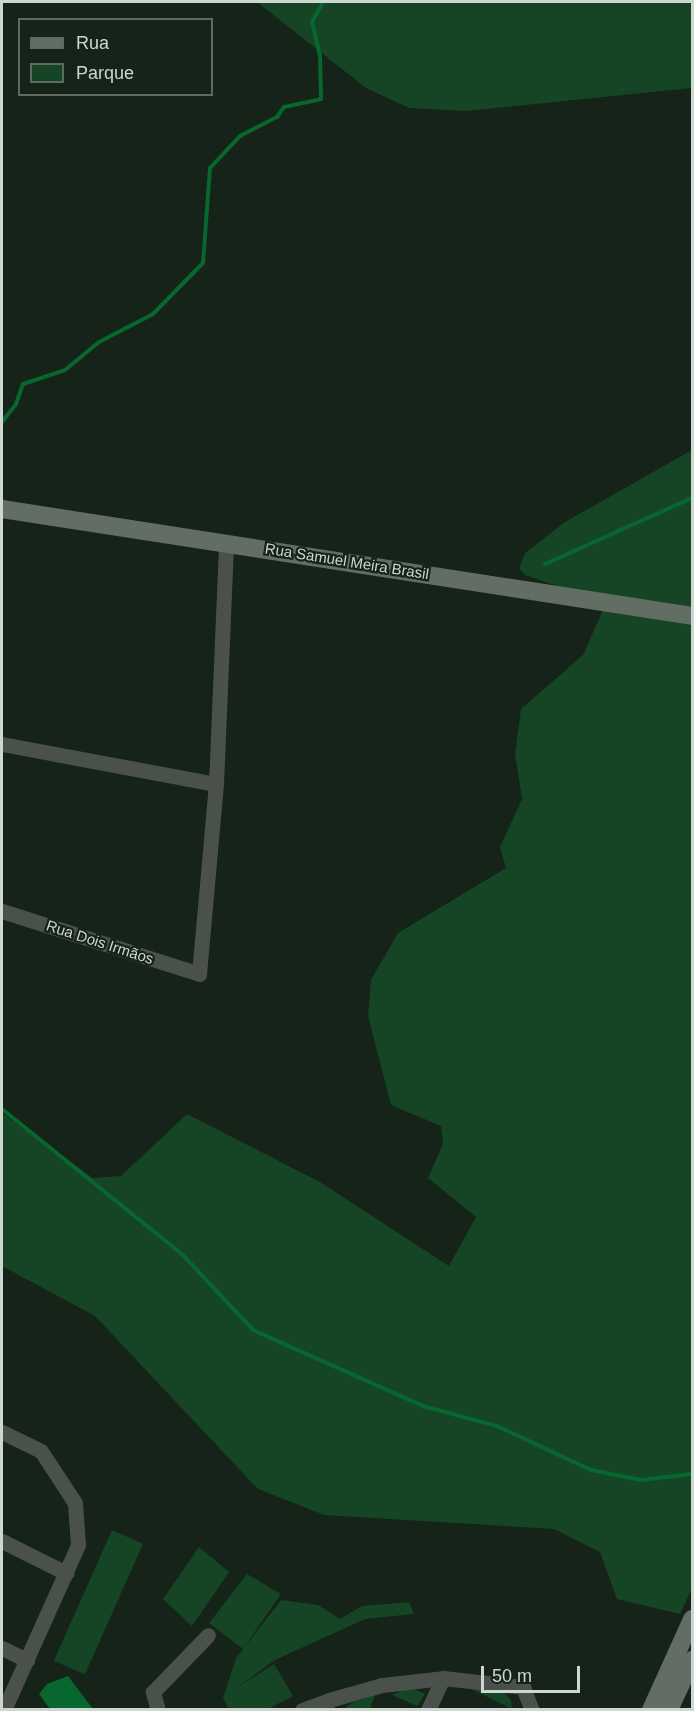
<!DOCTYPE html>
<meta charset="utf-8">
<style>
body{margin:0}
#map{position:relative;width:694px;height:1711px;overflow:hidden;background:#152318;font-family:Arial,sans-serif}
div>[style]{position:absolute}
.green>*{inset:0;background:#154524;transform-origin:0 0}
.water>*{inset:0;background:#07672e}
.stream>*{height:4px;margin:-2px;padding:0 2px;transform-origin:2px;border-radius:2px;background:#07672e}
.street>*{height:15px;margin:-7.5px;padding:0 7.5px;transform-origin:7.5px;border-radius:7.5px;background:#4a514b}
.secondary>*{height:18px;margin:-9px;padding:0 9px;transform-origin:9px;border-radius:9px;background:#626d64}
span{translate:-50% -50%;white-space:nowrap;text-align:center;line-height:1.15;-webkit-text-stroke:4.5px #152318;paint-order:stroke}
.street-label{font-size:15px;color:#cdd7cf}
.frame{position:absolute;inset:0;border:3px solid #cdd7cf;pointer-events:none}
.legend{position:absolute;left:18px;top:18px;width:195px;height:78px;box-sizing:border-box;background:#152318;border:2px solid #5f6b61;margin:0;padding:8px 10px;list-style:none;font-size:18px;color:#cdd7cf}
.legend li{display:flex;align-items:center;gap:12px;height:30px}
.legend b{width:30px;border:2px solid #5f6b61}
.scale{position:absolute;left:481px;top:1666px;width:99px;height:27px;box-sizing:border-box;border:3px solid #cdd7cf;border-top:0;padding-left:8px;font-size:18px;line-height:21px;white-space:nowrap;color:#cdd7cf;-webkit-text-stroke:4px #152318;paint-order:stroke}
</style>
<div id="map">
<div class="green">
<i style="clip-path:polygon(257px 2px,691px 2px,692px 88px,466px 111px,409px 108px,366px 88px)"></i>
<i style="clip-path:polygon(692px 450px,692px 1588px,680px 1614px,617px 1599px,600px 1552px,554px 1529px,324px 1515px,258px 1489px,95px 1316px,2px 1266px,2px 1113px,93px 1178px,121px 1176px,187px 1114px,320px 1182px,449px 1266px,476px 1217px,428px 1178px,443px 1144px,441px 1126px,391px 1105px,368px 1016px,371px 980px,398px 933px,506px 868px,500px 847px,522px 799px,515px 754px,521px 709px,583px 655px,606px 603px,525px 575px,519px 568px,525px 553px,565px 522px)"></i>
<i style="left:112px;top:1530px;width:34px;height:143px;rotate:24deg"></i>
<i style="clip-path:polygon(199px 1547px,229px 1572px,192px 1626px,163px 1599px)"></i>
<i style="clip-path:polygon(247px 1574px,281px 1594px,243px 1649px,209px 1623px)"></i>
<i style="clip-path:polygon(281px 1600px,318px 1605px,340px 1619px,362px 1606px,409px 1602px,414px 1614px,365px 1619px,275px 1660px,238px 1687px,274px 1664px,293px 1696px,268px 1709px,229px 1709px,223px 1698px,236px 1658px)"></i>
<i style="clip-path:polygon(463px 1685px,501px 1689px,511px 1700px,512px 1709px)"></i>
<i style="clip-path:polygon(410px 1687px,425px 1694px,417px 1706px,392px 1695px)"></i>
<i style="clip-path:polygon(375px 1695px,370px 1709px,343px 1709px,353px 1702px)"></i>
</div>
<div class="water">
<i style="clip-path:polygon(68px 1676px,93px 1709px,50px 1709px,39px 1694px,47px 1684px)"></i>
</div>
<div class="stream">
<i style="left:2px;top:422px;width:23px;rotate:-52deg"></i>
<i style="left:16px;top:404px;width:21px;rotate:-71deg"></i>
<i style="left:23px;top:384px;width:44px;rotate:-18.4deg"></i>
<i style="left:65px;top:370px;width:44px;rotate:-39.5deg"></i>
<i style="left:99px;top:342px;width:61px;rotate:-27.4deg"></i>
<i style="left:153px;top:314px;width:71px;rotate:-45.6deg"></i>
<i style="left:203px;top:263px;width:95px;rotate:-85.8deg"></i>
<i style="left:210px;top:168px;width:44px;rotate:-46.8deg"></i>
<i style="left:240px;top:136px;width:42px;rotate:-27.2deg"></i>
<i style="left:277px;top:117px;width:12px;rotate:-55deg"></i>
<i style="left:284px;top:107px;width:38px;rotate:-12deg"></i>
<i style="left:321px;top:99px;width:43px;rotate:-91.3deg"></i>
<i style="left:320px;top:56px;width:35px;rotate:-103deg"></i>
<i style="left:312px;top:22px;width:23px;rotate:-61deg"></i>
<i style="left:545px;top:564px;width:161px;rotate:-24.2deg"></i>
<i style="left:2px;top:1109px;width:231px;rotate:38.9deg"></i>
<i style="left:182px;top:1254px;width:104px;rotate:46.9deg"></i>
<i style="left:253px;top:1330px;width:186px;rotate:24.1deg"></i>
<i style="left:423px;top:1406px;width:77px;rotate:15.1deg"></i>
<i style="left:497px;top:1426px;width:104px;rotate:25.1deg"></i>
<i style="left:591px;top:1470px;width:51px;rotate:11.3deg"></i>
<i style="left:641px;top:1480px;width:51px;rotate:-6.7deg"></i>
</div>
<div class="street">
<i style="left:2px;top:744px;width:218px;rotate:10.6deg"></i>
<i style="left:2px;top:911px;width:207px;rotate:17.7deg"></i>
<i style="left:199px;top:974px;width:191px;rotate:-84.9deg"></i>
<i style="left:216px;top:784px;width:242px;rotate:-87.6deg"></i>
<i style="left:2px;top:1432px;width:43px;rotate:26deg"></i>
<i style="left:41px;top:1451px;width:62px;rotate:56.8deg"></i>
<i style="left:75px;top:1503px;width:42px;rotate:85.9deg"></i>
<i style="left:78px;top:1545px;width:181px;rotate:114.2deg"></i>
<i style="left:2px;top:1541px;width:72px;rotate:26.6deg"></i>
<i style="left:2px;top:1648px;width:28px;rotate:26deg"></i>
<i style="left:158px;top:1710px;width:19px;rotate:-106deg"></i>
<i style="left:153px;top:1692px;width:79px;rotate:-46deg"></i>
<i style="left:302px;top:1710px;width:29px;rotate:-20deg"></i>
<i style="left:324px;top:1710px;width:11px;rotate:-63deg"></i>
<i style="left:329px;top:1700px;width:55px;rotate:-15.8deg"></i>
<i style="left:382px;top:1685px;width:61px;rotate:-6.5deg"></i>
<i style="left:443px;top:1678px;width:81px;rotate:6.4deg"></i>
<i style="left:523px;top:1687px;width:25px;rotate:69deg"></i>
<i style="left:428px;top:1710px;width:35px;rotate:-65deg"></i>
</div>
<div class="secondary">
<i style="left:2px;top:509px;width:698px;rotate:8.81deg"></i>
<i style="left:651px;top:1710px;width:100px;rotate:-65.7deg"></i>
<i style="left:669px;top:1710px;width:55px;rotate:-65.3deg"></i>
</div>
<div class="street-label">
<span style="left:347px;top:561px;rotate:9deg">Rua Samuel Meira Brasil</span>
<span style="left:100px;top:942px;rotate:18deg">Rua Dois Irmãos</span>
</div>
<div class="frame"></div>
<ul class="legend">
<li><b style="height:8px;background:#626d64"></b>Rua</li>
<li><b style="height:16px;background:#154524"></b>Parque</li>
</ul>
<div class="scale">50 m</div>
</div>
